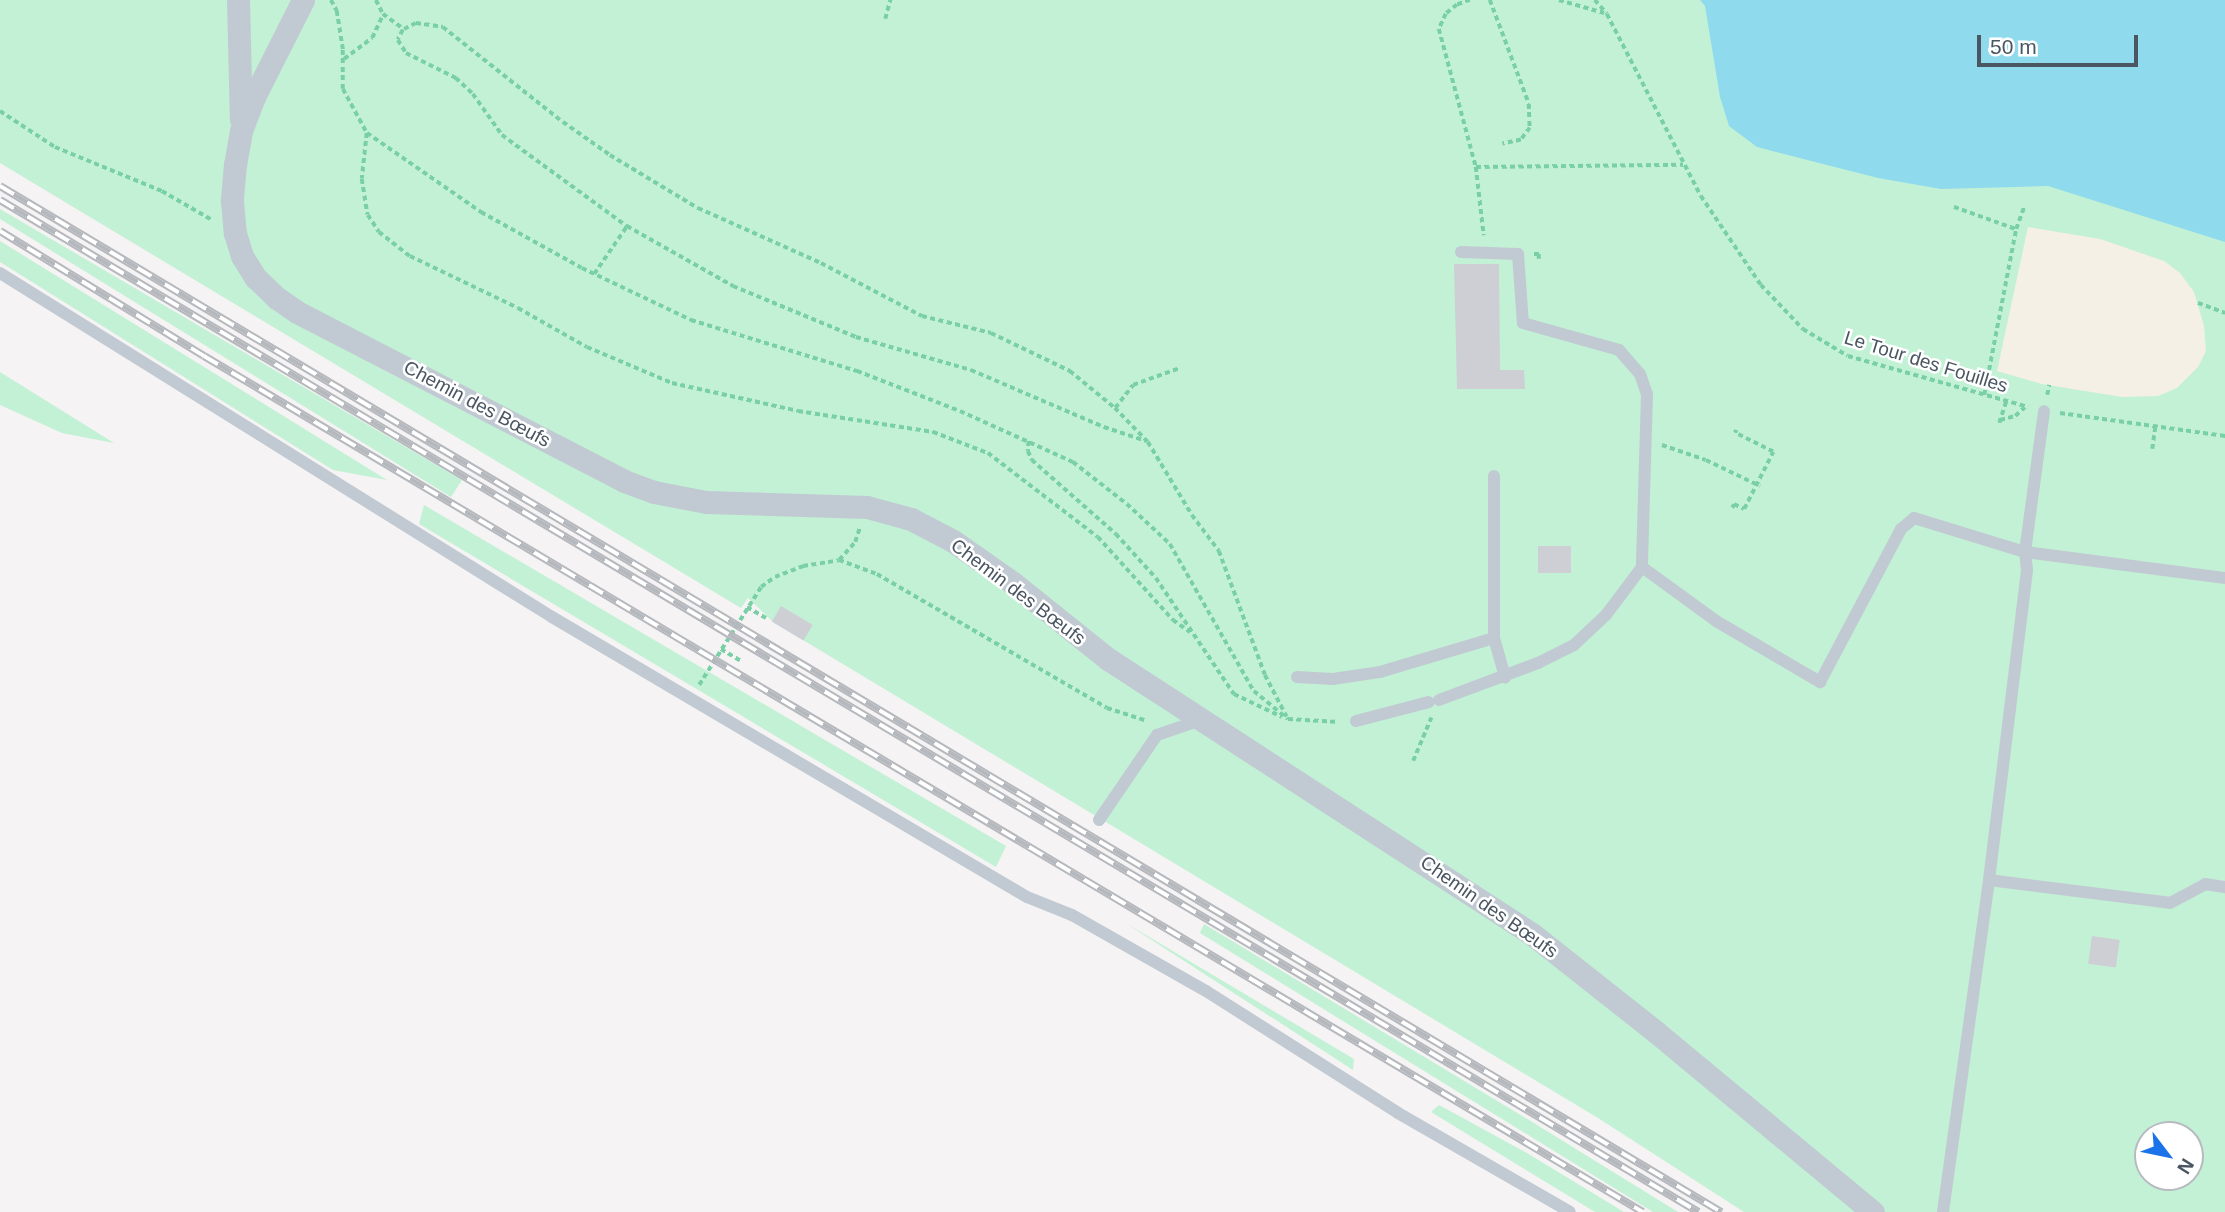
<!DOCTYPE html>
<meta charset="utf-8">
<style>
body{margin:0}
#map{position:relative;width:2225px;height:1212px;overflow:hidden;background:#f5f3f3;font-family:Helvetica,sans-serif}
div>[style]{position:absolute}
.green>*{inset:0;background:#c3f1d5}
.sand>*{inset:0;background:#f5f0e5}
.water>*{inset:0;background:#90daee}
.building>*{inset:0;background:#cdcfd5;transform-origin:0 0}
.path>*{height:3.5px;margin-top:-1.75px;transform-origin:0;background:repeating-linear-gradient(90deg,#7ad0a6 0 5px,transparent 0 8.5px)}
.lane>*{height:12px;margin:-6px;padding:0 6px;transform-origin:6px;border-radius:6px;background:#c1cad2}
.street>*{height:23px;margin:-11.5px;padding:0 11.5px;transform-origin:11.5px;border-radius:11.5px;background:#c1cad2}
.rail>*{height:8px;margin-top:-4px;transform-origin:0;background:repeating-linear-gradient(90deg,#fff 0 16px,#b5b8bd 0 32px);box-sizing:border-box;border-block:2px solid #b5b8bd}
span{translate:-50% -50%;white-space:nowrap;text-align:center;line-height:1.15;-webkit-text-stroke:5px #fff;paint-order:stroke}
.street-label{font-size:19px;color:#4a5661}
.north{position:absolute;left:2134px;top:1121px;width:70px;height:70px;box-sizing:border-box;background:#fff;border:2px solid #b7bbc0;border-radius:50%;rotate:122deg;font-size:19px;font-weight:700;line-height:28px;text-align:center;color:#4a5661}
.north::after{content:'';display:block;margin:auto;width:24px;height:32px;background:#1a73e8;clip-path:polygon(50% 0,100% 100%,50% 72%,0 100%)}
.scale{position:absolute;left:1977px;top:35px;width:161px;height:32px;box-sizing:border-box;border:4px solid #4a5661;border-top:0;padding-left:9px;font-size:21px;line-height:24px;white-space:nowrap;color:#4a5661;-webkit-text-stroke:5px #fff;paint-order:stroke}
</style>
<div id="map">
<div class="green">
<i style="clip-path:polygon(evenodd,0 0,2225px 0,2225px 1212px,1744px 1212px,1598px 1118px,773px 622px,748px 598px,741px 608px,0 163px,0 0,2148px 1135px,2190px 1135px,2190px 1177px,2148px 1177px,2148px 1135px)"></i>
<i style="clip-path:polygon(0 209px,462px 480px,451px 497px,0 219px)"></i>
<i style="clip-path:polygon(0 241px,387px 480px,333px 470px,0 262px)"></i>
<i style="clip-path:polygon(0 372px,114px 443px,62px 433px,0 405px)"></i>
<i style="clip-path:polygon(424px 505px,1006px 846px,996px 867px,419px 524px)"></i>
<i style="clip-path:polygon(1124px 922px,1354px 1059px,1353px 1070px)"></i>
<i style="clip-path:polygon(1204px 924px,1529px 1120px,1678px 1212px,1653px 1212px,1200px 933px)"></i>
<i style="clip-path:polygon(1439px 1105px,1527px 1153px,1624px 1212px,1595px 1212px,1431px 1112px)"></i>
</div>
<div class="sand">
<i style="clip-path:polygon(2028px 227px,2100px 239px,2164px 261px,2180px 273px,2194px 292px,2204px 326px,2206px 351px,2198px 367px,2177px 388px,2158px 396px,2122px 397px,2042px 384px,1997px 371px)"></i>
</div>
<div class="water">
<i style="clip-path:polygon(1700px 0,2225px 0,2225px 242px,2048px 186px,1941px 189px,1878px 178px,1757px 147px,1729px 126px,1720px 97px,1705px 6px)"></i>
</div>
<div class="building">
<i style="clip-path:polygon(1454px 264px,1499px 264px,1500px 370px,1524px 370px,1525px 389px,1457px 389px)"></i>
<i style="left:1538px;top:546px;width:33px;height:27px"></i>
<i style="left:781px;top:606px;width:37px;height:18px;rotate:31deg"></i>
<i style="left:2092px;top:936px;width:28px;height:28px;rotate:8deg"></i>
</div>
<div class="path">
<i style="left:331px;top:0;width:13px;rotate:61deg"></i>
<i style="left:337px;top:11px;width:39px;rotate:81deg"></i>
<i style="left:343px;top:50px;width:39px;rotate:90deg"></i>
<i style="left:343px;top:89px;width:50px;rotate:61.4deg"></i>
<i style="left:367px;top:133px;width:139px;rotate:34.7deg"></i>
<i style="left:481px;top:212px;width:115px;rotate:29deg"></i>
<i style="left:582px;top:268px;width:121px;rotate:25.5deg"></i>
<i style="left:691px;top:320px;width:174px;rotate:17.1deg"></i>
<i style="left:857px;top:371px;width:110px;rotate:21.2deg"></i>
<i style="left:960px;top:411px;width:124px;rotate:24.3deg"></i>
<i style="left:1073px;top:462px;width:68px;rotate:37.9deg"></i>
<i style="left:1127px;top:504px;width:59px;rotate:42.9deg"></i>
<i style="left:1170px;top:544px;width:169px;rotate:60.3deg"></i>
<i style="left:1254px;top:691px;width:44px;rotate:39.5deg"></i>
<i style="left:1288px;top:719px;width:51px;rotate:3.4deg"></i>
<i style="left:376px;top:0;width:16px;rotate:63deg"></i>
<i style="left:383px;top:14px;width:26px;rotate:36deg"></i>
<i style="left:404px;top:29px;width:13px;rotate:-27deg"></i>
<i style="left:416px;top:23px;width:27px;rotate:8deg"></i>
<i style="left:443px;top:27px;width:153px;rotate:38.4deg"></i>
<i style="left:563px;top:122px;width:57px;rotate:35.1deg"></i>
<i style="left:610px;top:155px;width:103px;rotate:31.1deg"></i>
<i style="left:698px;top:208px;width:135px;rotate:24.1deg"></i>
<i style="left:821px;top:263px;width:114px;rotate:27.7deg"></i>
<i style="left:922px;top:316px;width:71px;rotate:13.8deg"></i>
<i style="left:991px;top:333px;width:88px;rotate:25.7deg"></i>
<i style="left:1070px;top:371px;width:58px;rotate:39.4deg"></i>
<i style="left:1115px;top:408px;width:47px;rotate:45.9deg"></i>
<i style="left:1148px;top:442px;width:85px;rotate:58.9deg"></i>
<i style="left:1192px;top:515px;width:45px;rotate:53.1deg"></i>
<i style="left:1219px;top:551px;width:132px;rotate:69.6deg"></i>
<i style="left:1265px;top:675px;width:47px;rotate:62.4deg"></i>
<i style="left:1470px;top:0;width:14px;rotate:159deg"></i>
<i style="left:1457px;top:5px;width:14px;rotate:141deg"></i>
<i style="left:1446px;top:14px;width:17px;rotate:115deg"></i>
<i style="left:1439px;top:29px;width:143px;rotate:75deg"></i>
<i style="left:1476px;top:167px;width:69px;rotate:83.4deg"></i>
<i style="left:1490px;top:0;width:111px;rotate:69.4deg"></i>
<i style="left:1529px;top:104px;width:24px;rotate:88deg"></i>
<i style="left:1530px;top:128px;width:15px;rotate:127deg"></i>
<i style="left:1521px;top:140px;width:19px;rotate:168deg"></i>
<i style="left:1559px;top:0;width:47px;rotate:16.1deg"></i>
<i style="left:1595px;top:0;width:18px;rotate:49deg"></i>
<i style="left:1607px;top:14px;width:205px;rotate:62.7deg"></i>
<i style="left:1701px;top:196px;width:107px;rotate:56deg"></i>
<i style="left:1761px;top:285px;width:61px;rotate:46.3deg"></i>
<i style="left:1803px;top:329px;width:52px;rotate:31deg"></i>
<i style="left:1848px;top:356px;width:187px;rotate:15.8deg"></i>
<i style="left:885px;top:19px;width:20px;rotate:-75deg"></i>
<i style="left:403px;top:30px;width:11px;rotate:117deg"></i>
<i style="left:398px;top:40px;width:15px;rotate:58deg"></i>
<i style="left:406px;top:53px;width:56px;rotate:26.6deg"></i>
<i style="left:456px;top:78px;width:23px;rotate:43deg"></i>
<i style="left:473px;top:94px;width:50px;rotate:54.7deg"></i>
<i style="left:502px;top:135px;width:155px;rotate:36.1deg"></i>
<i style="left:627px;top:226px;width:122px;rotate:29.5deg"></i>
<i style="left:733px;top:286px;width:133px;rotate:22.5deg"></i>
<i style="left:856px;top:337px;width:120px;rotate:16deg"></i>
<i style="left:971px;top:370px;width:145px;rotate:23.2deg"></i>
<i style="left:1104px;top:427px;width:44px;rotate:18.4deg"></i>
<i style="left:344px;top:59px;width:35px;rotate:-37deg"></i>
<i style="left:372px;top:38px;width:26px;rotate:-65deg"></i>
<i style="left:0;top:111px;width:66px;rotate:33.2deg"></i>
<i style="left:55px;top:147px;width:116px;rotate:22.4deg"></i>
<i style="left:162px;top:191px;width:58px;rotate:30.1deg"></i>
<i style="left:367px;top:133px;width:46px;rotate:96.2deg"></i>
<i style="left:362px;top:179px;width:36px;rotate:81deg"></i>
<i style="left:368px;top:215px;width:20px;rotate:57deg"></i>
<i style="left:379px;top:232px;width:39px;rotate:38deg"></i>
<i style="left:410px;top:256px;width:120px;rotate:25.7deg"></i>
<i style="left:518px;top:308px;width:79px;rotate:29.5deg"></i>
<i style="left:587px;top:347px;width:92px;rotate:23deg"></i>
<i style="left:672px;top:383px;width:129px;rotate:12.5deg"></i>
<i style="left:798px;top:411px;width:137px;rotate:8.8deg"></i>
<i style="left:933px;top:432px;width:59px;rotate:20.9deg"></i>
<i style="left:988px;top:453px;width:138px;rotate:37.4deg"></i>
<i style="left:1098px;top:537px;width:112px;rotate:47.9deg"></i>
<i style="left:1173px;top:620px;width:21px;rotate:35deg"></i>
<i style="left:1476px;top:167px;width:207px;rotate:-0.6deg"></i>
<i style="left:1954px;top:207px;width:66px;rotate:19.5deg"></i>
<i style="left:1534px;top:254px;width:5px"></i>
<i style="left:1539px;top:254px;width:5px;rotate:90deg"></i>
<i style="left:594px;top:274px;width:58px;rotate:-55.5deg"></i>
<i style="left:2198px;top:303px;width:29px;rotate:20deg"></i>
<i style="left:1984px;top:395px;width:169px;rotate:-79.1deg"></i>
<i style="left:2016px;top:229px;width:23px;rotate:-70deg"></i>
<i style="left:2047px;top:395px;width:10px;rotate:-79deg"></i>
<i style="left:1115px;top:408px;width:29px;rotate:-52deg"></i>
<i style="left:1133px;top:385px;width:50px;rotate:-19.9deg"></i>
<i style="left:2060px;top:413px;width:167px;rotate:7.9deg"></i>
<i style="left:2000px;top:420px;width:16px;rotate:-15deg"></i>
<i style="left:2015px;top:416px;width:13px;rotate:-42deg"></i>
<i style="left:1999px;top:423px;width:23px;rotate:-72deg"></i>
<i style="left:1029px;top:441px;width:10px;rotate:96deg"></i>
<i style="left:1028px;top:451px;width:10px;rotate:66deg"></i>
<i style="left:1032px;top:460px;width:112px;rotate:41.4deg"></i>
<i style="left:1116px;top:534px;width:59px;rotate:47.7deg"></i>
<i style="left:1156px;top:578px;width:140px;rotate:56.1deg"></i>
<i style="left:1234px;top:694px;width:53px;rotate:25.6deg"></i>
<i style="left:1662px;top:445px;width:46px;rotate:18.8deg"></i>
<i style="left:1706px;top:460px;width:60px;rotate:25.7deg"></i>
<i style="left:2152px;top:449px;width:22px;rotate:-82deg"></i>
<i style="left:1732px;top:508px;width:4px;rotate:-63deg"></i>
<i style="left:1734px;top:504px;width:11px;rotate:27deg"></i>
<i style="left:1744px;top:509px;width:64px;rotate:-63deg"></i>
<i style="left:1773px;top:452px;width:42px;rotate:-153.4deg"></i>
<i style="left:1735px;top:433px;width:3px;rotate:-72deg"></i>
<i style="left:839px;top:560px;width:24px;rotate:-48deg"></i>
<i style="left:855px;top:542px;width:16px;rotate:-72deg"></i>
<i style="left:747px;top:607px;width:22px;rotate:30deg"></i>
<i style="left:721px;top:649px;width:23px;rotate:31deg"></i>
<i style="left:699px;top:685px;width:116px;rotate:-57.7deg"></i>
<i style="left:761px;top:587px;width:17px;rotate:-36deg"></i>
<i style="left:775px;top:577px;width:30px;rotate:-21deg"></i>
<i style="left:803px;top:566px;width:36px;rotate:-9deg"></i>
<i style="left:839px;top:560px;width:40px;rotate:20.2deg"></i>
<i style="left:877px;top:574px;width:266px;rotate:30.2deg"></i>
<i style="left:1107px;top:708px;width:42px;rotate:18deg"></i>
<i style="left:1413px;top:761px;width:47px;rotate:-67.3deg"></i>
</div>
<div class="lane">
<i style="left:1461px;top:252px;width:57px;rotate:2deg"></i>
<i style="left:1518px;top:254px;width:69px;rotate:85.9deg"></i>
<i style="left:1523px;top:323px;width:100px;rotate:15.7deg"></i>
<i style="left:1619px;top:350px;width:32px;rotate:49deg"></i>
<i style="left:1640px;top:374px;width:21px;rotate:71deg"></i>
<i style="left:1647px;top:394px;width:173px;rotate:91.7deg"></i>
<i style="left:1642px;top:567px;width:92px;rotate:36.1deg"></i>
<i style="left:1716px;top:621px;width:121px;rotate:30.4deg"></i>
<i style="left:1820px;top:682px;width:173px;rotate:-62.1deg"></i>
<i style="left:1901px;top:529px;width:17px;rotate:-40deg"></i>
<i style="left:1914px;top:518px;width:116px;rotate:17deg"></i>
<i style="left:2025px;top:552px;width:202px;rotate:7.4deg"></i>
<i style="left:0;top:273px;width:650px;rotate:31.93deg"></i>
<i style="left:552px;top:617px;width:551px;rotate:30.52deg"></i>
<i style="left:1027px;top:897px;width:48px;rotate:21.8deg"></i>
<i style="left:1072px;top:915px;width:154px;rotate:29.6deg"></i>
<i style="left:1206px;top:991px;width:227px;rotate:32.4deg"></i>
<i style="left:1398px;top:1113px;width:198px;rotate:29.9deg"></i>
<i style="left:1494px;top:476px;width:162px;rotate:90deg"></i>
<i style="left:1494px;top:638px;width:41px;rotate:74.2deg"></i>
<i style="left:1297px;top:677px;width:36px;rotate:3deg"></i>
<i style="left:1333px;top:679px;width:48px;rotate:-8.5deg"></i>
<i style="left:1380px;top:672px;width:119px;rotate:-16.6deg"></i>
<i style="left:1439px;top:700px;width:106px;rotate:-20.5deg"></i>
<i style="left:1538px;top:663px;width:40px;rotate:-26.6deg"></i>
<i style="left:1574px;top:645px;width:44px;rotate:-43.2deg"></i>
<i style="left:1606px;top:615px;width:60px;rotate:-53.1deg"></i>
<i style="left:1356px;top:721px;width:75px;rotate:-14.6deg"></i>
<i style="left:1099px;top:820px;width:103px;rotate:-55.7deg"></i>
<i style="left:1157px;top:735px;width:50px;rotate:-18.8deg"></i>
<i style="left:1989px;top:880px;width:182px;rotate:7.2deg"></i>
<i style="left:2170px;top:903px;width:40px;rotate:-28deg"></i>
<i style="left:2205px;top:884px;width:20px;rotate:9deg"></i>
<i style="left:1943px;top:1212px;width:335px;rotate:-82.1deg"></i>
<i style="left:1989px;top:880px;width:312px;rotate:-83deg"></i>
<i style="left:2027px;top:570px;width:18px;rotate:-96deg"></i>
<i style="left:2025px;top:552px;width:142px;rotate:-82.3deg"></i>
</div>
<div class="street">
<i style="left:238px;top:0;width:119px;rotate:88.6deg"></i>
<i style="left:303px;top:0;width:109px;rotate:116.8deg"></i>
<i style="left:254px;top:97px;width:36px;rotate:111deg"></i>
<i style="left:241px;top:131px;width:34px;rotate:100deg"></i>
<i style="left:235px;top:164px;width:37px;rotate:95deg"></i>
<i style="left:232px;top:201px;width:32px;rotate:85deg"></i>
<i style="left:235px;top:233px;width:24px;rotate:73deg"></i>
<i style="left:242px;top:256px;width:26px;rotate:58deg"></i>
<i style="left:256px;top:278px;width:29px;rotate:44deg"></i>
<i style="left:277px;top:298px;width:24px;rotate:35deg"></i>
<i style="left:297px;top:312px;width:368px;rotate:27.3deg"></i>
<i style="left:624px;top:481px;width:32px;rotate:20deg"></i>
<i style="left:654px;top:492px;width:53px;rotate:10.9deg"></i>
<i style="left:706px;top:502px;width:161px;rotate:1.8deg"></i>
<i style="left:867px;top:507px;width:46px;rotate:15.3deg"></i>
<i style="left:911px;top:519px;width:47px;rotate:27.6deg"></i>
<i style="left:953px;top:541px;width:73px;rotate:35deg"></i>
<i style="left:1013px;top:583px;width:122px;rotate:38.7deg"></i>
<i style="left:1108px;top:659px;width:505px;rotate:32.97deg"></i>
<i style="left:1532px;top:934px;width:158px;rotate:38.3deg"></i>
<i style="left:1656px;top:1032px;width:282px;rotate:39.7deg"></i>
</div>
<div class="rail">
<i style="left:0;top:186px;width:2004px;rotate:30.8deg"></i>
<i style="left:0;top:200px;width:1977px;rotate:30.79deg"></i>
<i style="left:0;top:231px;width:239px;rotate:31.5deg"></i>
<i style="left:204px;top:356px;width:1674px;rotate:30.75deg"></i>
</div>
<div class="street-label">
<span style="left:1926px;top:362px;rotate:17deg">Le Tour des Fouilles</span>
<span style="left:477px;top:404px;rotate:28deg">Chemin des Bœufs</span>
<span style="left:1018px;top:592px;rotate:37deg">Chemin des Bœufs</span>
<span style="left:1489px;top:907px;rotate:35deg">Chemin des Bœufs</span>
</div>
<div class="north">N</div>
<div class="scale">50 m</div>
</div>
